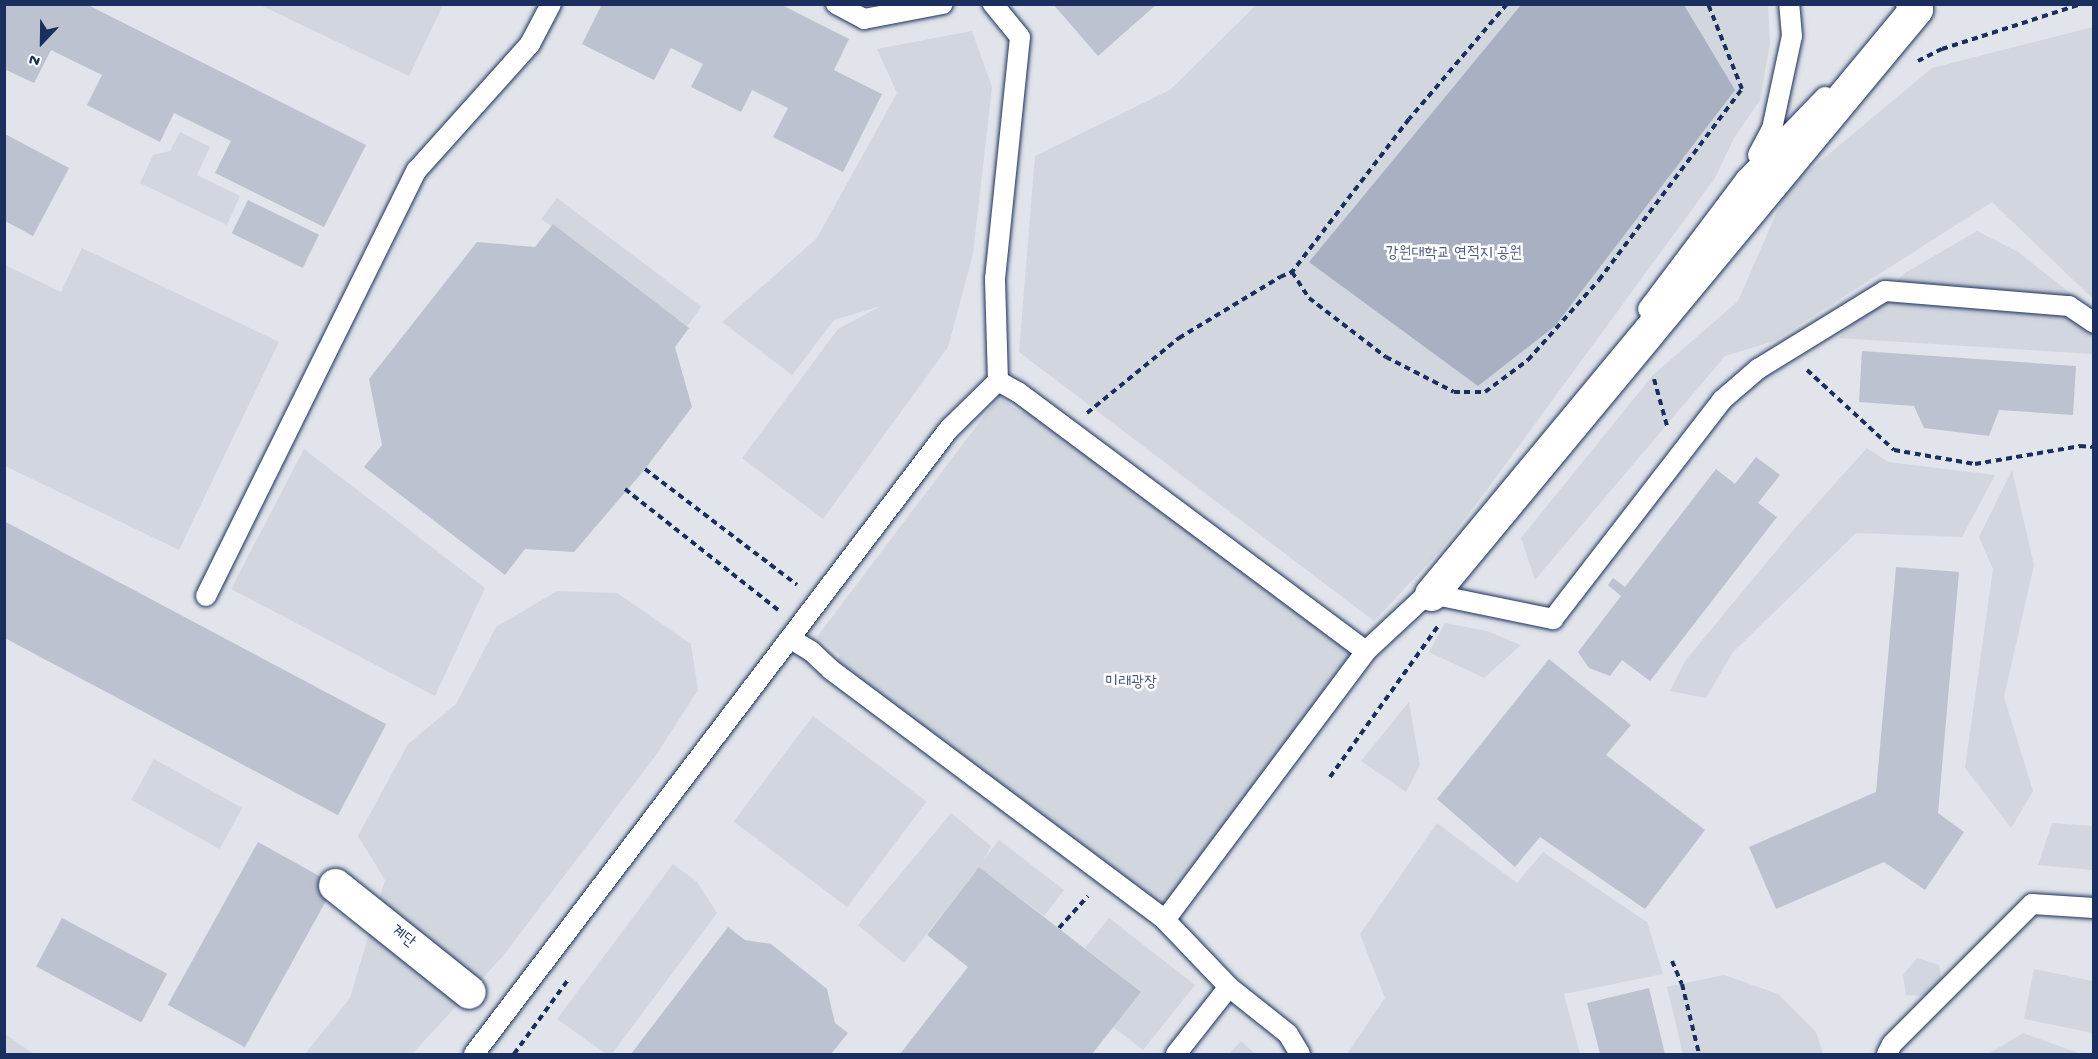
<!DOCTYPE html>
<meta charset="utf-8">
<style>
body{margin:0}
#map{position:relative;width:2098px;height:1059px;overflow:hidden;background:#f1f2f5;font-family:"Gochi Hand","Poor Story",sans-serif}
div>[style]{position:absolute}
.built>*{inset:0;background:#e1e4ea;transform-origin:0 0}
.green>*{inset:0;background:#d2d6df;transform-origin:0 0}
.water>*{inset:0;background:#a8b0c2}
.building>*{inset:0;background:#bcc2d0;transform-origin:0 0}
.path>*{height:4px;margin-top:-2px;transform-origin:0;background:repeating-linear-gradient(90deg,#1b2f5e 0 6px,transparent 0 10.5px)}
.roads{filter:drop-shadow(0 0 2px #1b2f5e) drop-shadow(0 0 2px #1b2f5e)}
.lane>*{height:20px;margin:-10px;padding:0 10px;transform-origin:10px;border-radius:10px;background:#fff}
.street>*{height:33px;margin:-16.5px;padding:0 16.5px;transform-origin:16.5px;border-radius:16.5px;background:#fff}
span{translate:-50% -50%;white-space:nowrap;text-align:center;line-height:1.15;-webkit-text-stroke:5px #fff;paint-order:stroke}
.park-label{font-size:16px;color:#49597e}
.street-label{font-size:16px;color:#1b2f5e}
.frame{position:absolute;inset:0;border:6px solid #1b2f5e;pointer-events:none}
.north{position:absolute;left:12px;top:12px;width:60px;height:60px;-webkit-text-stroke:4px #fff;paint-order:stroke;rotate:202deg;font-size:16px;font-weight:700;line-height:24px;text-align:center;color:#1b2f5e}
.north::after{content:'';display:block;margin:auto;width:21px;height:27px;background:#1b2f5e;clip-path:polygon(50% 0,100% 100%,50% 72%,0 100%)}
</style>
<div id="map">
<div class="built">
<i style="left:5px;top:5px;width:2088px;height:1049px"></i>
</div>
<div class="green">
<i style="clip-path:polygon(260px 5px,443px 5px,409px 76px)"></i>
<i style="clip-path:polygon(1256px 5px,1768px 5px,1770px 43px,1760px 100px,1734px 138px,1715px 178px,1486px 491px,1439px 552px,1374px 621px,1019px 352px,1035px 156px,1170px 90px)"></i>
<i style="clip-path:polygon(2093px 27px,2093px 299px,1992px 202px,1774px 341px,1725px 356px,1535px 580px,1521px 538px,1653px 375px,1738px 301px,1787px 189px,1932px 68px)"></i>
<i style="clip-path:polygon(972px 31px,992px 87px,973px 254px,948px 347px,823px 519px,742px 458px,838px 329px,881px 306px,834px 320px,792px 375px,722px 322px,817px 238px,897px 93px,877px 49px)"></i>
<i style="clip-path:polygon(180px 132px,210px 147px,197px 175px,240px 196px,227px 225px,140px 183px,153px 155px,170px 151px)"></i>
<i style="left:557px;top:198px;width:181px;height:26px;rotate:37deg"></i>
<i style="clip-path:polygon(1977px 231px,2018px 252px,2084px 304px,2093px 337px,2093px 354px,1838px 338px,1905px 273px)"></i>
<i style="clip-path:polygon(82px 248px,279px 342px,179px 550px,5px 466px,5px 265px,61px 292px)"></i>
<i style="clip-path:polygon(999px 396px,1021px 413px,1031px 401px,1366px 651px,1165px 920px,830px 669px,840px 655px,817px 637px)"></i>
<i style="clip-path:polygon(1867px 448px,1888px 462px,1995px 475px,1962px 537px,1856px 533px,1733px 652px,1706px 698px,1670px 691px,1685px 661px,1796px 527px)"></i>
<i style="clip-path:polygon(304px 449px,485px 588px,435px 696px,231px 589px)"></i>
<i style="clip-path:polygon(2012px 470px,2034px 565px,2004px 697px,2033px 791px,2011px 828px,1965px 768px,1993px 569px,1979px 537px)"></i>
<i style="clip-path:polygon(557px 591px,617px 593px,691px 644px,698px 690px,656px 755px,503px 956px,412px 1054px,305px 1054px,350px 998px,385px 880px,358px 836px,408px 744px,456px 704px,496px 627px)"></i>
<i style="clip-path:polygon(1445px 623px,1487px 631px,1521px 645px,1484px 678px,1429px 652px)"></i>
<i style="clip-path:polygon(1409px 702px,1420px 765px,1406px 792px,1361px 761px)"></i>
<i style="left:813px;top:716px;width:142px;height:132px;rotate:37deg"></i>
<i style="left:154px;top:759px;width:101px;height:47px;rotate:29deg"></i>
<i style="clip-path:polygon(951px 813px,991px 846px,983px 861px,999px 840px,1064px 890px,1044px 916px,979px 867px,904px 963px,858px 925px)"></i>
<i style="clip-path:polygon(1437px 823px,1517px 883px,1543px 852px,1647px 922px,1663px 974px,1564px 994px,1580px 1054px,1347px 1054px,1385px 998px,1360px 934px)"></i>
<i style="clip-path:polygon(2052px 823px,2093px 826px,2093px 870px,2038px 865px)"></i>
<i style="clip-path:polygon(673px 864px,697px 882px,717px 913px,612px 1054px,606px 1054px,557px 1019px)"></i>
<i style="clip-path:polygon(1109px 918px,1195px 985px,1143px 1050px,1113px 1027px,1140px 992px,1085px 948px)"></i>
<i style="clip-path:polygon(1917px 958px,1939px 965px,1942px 983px,1929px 996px,1906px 995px,1903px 975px)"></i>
<i style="clip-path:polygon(2034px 969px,2093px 981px,2093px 1033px,2024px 1019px)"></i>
<i style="clip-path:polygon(1724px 975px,1778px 994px,1816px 1032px,1823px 1054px,1683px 1054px,1667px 987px)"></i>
<i style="clip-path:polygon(2023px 1033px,2081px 1054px,1988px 1054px)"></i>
<i style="clip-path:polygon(5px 1034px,34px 1054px,5px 1054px)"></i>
<i style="clip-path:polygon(1241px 1041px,1255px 1054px,1229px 1054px)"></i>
</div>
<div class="water">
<i style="clip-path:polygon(1521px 5px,1684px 5px,1735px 90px,1555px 326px,1478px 386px,1309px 262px)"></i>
</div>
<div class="building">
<i style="clip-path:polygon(4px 4px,86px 4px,366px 145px,324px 227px,215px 173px,231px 141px,174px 113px,160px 142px,87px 105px,102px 75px,51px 50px,34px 83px,4px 69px)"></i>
<i style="clip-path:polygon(602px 4px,780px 4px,849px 39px,834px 70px,882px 94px,843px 172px,773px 137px,788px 108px,752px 90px,741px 112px,691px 87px,703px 64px,671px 48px,654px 80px,582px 44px)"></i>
<i style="clip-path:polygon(1053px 4px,1157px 4px,1098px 56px)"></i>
<i style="clip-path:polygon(5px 134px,69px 168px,33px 236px,5px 221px)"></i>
<i style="left:248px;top:200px;width:79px;height:37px;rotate:26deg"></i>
<i style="clip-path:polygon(553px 224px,689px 328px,675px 347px,692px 407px,645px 469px,574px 552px,525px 549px,505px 575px,364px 467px,382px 445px,369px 379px,477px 242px,535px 247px)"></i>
<i style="clip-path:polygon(1862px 351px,2076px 366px,2073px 415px,1999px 410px,1989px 436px,1924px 428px,1914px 406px,1859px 402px)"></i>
<i style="clip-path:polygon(1756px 457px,1780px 475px,1758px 503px,1777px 517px,1650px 681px,1622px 660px,1610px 676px,1589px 668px,1578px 652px,1621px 596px,1608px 585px,1613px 578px,1625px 587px,1716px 469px,1735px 484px)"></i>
<i style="left:4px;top:521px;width:433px;height:103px;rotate:28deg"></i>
<i style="clip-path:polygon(1896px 567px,1959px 572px,1938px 813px,1964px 832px,1925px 890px,1884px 862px,1776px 909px,1749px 847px,1876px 792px)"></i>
<i style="clip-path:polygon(1549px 659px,1631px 725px,1606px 755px,1705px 830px,1645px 909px,1540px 837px,1515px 867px,1437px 799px)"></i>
<i style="left:258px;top:842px;width:88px;height:186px;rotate:29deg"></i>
<i style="clip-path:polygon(979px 867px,1141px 992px,1092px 1054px,900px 1054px,968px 967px,927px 935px)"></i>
<i style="left:62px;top:918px;width:119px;height:55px;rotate:28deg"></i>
<i style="clip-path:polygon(728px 927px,745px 940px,771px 944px,827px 989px,835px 1023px,848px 1033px,831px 1054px,631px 1054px)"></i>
<i style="clip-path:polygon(1649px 988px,1665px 1054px,1600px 1054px,1587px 1003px)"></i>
</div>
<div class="path">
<i style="left:1507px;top:4px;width:151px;rotate:130.4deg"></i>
<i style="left:1409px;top:119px;width:193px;rotate:127.4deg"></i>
<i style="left:1292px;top:272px;width:31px;rotate:57deg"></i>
<i style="left:1309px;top:298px;width:97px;rotate:37.5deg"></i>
<i style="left:1386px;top:357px;width:76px;rotate:27.2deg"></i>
<i style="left:1454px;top:392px;width:31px"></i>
<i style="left:1485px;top:392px;width:54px;rotate:-36.7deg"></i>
<i style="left:1528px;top:360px;width:107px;rotate:-48.4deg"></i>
<i style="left:1599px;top:280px;width:239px;rotate:-53.2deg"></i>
<i style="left:1742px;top:89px;width:92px;rotate:-111.8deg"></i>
<i style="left:1918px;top:61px;width:27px;rotate:-27deg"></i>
<i style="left:1942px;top:49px;width:146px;rotate:-17.9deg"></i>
<i style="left:1807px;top:370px;width:118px;rotate:42.6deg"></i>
<i style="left:1894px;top:450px;width:82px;rotate:9.8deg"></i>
<i style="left:1975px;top:464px;width:107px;rotate:-9.7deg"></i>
<i style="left:2080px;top:446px;width:14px;rotate:4deg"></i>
<i style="left:1654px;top:379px;width:49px;rotate:74.5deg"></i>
<i style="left:1087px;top:413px;width:119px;rotate:-39.2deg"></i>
<i style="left:1179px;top:338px;width:118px;rotate:-31.1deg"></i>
<i style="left:1280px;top:277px;width:13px;rotate:-23deg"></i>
<i style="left:645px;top:469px;width:191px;rotate:37.3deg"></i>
<i style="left:625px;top:489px;width:195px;rotate:38.3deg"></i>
<i style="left:1330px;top:777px;width:186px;rotate:-54.4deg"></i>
<i style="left:1059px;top:928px;width:43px;rotate:-47.8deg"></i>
<i style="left:1672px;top:961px;width:25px;rotate:67deg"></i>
<i style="left:1682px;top:984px;width:72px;rotate:76.3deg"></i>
<i style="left:514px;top:1054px;width:92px;rotate:-53.9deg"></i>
</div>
<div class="roads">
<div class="lane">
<i style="left:836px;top:4px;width:32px;rotate:28deg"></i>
<i style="left:864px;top:19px;width:80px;rotate:-10.8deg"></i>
<i style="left:1758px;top:155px;width:30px;rotate:-62deg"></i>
<i style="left:1772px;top:129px;width:95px;rotate:-77.9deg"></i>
<i style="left:1792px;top:36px;width:32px;rotate:-95deg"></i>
<i style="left:1648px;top:309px;width:163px;rotate:-53deg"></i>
<i style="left:1746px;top:179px;width:114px;rotate:-46.1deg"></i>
<i style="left:998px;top:381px;width:23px;rotate:29deg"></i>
<i style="left:1018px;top:392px;width:434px;rotate:36.7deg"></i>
<i style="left:1431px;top:594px;width:125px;rotate:11.6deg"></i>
<i style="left:1553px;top:619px;width:277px;rotate:-52.3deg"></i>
<i style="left:1722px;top:400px;width:48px;rotate:-40.7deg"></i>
<i style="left:1758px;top:369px;width:149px;rotate:-31.6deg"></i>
<i style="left:1885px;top:291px;width:185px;rotate:4.7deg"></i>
<i style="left:2069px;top:306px;width:30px;rotate:34deg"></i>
<i style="left:206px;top:596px;width:475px;rotate:-63.7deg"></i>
<i style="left:417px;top:170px;width:169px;rotate:-48.1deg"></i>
<i style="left:530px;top:44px;width:45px;rotate:-62.3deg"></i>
<i style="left:791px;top:639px;width:23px;rotate:31deg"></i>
<i style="left:811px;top:651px;width:26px;rotate:43deg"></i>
<i style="left:830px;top:669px;width:419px;rotate:36.8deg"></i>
<i style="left:1165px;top:920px;width:93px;rotate:46.3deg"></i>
<i style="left:1229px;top:987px;width:75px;rotate:38.5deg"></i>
<i style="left:1288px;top:1034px;width:23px;rotate:59deg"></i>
<i style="left:1165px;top:920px;width:336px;rotate:-53.2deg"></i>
<i style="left:1366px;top:651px;width:97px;rotate:-42.9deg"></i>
<i style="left:474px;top:1054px;width:785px;rotate:-52.77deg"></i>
<i style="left:949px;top:429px;width:69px;rotate:-44.4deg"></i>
<i style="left:998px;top:381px;width:102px;rotate:-91.7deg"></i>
<i style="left:995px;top:279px;width:243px;rotate:-84.1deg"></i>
<i style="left:1020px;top:37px;width:43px;rotate:-129.3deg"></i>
<i style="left:1176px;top:1054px;width:85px;rotate:-51.7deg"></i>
<i style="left:1887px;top:1054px;width:11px;rotate:-63deg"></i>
<i style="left:1892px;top:1044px;width:198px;rotate:-45deg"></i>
<i style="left:2032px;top:904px;width:62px;rotate:3.7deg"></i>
</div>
<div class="street">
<i style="left:1431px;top:594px;width:760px;rotate:-50.34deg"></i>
<i style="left:1916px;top:9px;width:6px;rotate:-129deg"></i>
<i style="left:335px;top:885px;width:171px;rotate:38.6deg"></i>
</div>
</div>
<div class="park-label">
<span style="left:1454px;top:255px">강원대학교 연적지 공원</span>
<span style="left:1131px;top:684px">미래광장</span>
</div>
<div class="street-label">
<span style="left:402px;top:938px;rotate:38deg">계단</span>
</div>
<div class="frame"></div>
<div class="north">N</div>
</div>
